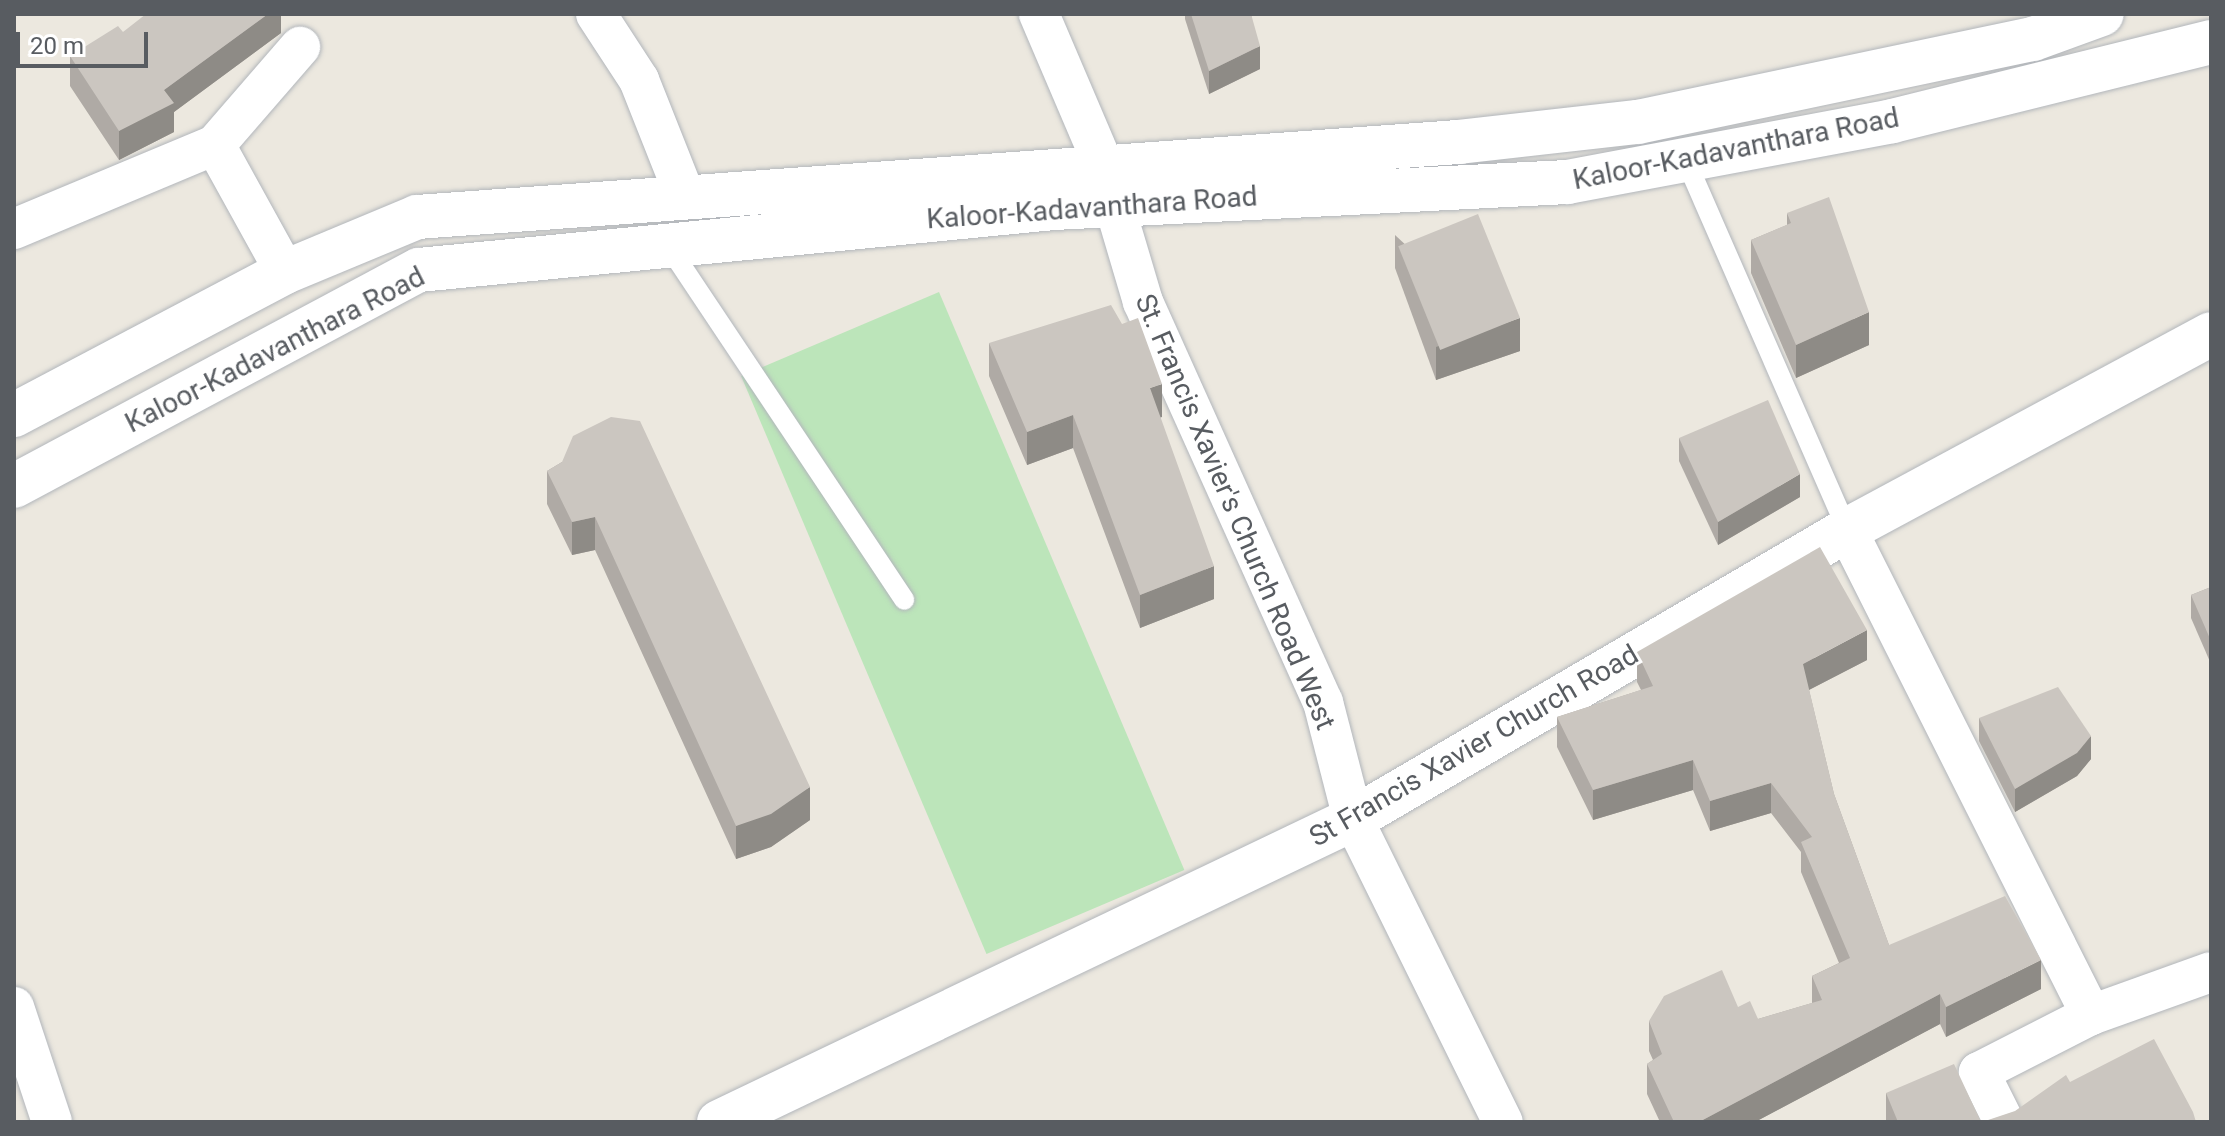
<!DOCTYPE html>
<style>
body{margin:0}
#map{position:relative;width:2225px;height:1136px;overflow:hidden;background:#ece8df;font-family:Roboto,sans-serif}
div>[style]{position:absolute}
.green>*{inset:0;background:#bce5ba;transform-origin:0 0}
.roads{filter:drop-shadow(0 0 2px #b2b6bb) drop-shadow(0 0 2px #b2b6bb)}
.lane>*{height:20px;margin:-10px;padding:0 10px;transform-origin:10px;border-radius:10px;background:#fff}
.street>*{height:40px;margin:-20px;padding:0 20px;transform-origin:20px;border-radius:20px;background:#fff}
.secondary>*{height:44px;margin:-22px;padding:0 22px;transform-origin:22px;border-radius:22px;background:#fff}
.wall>*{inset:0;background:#afaaa5}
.shaded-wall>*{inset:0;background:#8e8b86}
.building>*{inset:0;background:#cbc6c0;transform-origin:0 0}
span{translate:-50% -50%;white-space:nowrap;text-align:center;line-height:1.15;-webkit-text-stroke:6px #fff;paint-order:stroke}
.street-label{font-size:28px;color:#585c61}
.frame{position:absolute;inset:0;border:16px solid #585c61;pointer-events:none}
.scale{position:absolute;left:16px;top:32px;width:132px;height:36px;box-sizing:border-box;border:4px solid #585c61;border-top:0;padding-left:10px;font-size:24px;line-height:28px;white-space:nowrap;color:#585c61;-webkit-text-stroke:6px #fff;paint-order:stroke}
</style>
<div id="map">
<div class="green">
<i style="left:939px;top:292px;width:628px;height:215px;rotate:67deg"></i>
</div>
<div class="roads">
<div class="lane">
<i style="left:1687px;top:163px;width:400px;rotate:66.4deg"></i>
<i style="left:669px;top:247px;width:424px;rotate:56.3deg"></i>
</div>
<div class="street">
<i style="left:596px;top:14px;width:79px;rotate:56.9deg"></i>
<i style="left:639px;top:80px;width:125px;rotate:68.4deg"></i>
<i style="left:1039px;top:14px;width:168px;rotate:66.9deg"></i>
<i style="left:215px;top:145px;width:130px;rotate:-49.1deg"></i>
<i style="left:1114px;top:204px;width:102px;rotate:73.5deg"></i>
<i style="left:1143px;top:302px;width:439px;rotate:65.8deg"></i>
<i style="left:1323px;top:702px;width:121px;rotate:75.6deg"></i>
<i style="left:1353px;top:819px;width:338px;rotate:63.7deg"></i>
<i style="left:14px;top:229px;width:218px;rotate:-22.7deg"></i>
<i style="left:215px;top:145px;width:145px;rotate:61.1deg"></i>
<i style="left:1847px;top:530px;width:543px;rotate:63.29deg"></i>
<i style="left:2091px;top:1015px;width:126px;rotate:153deg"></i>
<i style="left:1979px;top:1072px;width:56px;rotate:63.4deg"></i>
<i style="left:14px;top:1007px;width:121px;rotate:71.7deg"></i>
<i style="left:2091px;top:1015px;width:127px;rotate:-19.7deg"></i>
</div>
<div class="secondary">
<i style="left:14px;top:415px;width:306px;rotate:-27.8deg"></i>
<i style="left:285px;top:272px;width:143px;rotate:-22.6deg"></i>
<i style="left:417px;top:217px;width:1045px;rotate:-4.12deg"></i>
<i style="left:1459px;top:142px;width:180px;rotate:-6.4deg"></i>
<i style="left:1638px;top:122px;width:404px;rotate:-11.9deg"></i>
<i style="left:2033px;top:39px;width:73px;rotate:-19.9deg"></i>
<i style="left:14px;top:486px;width:459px;rotate:-28.1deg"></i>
<i style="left:419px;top:270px;width:638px;rotate:-5.58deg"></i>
<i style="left:1054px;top:208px;width:514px;rotate:-2.9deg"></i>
<i style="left:1567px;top:182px;width:331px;rotate:-10.6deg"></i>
<i style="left:1892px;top:121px;width:329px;rotate:-13.9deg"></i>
<i style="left:719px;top:1122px;width:703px;rotate:-25.54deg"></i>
<i style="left:1353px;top:819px;width:572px;rotate:-30.33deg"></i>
<i style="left:1847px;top:530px;width:413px;rotate:-28.3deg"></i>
</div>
</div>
<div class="wall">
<i style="clip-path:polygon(281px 14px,281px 33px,174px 112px,174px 132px,119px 160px,70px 86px,70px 56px,123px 32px)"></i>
<i style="clip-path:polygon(1185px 14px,1251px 14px,1260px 69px,1209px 94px,1185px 19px)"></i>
<i style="clip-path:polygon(1787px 213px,1869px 345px,1796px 378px,1751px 273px,1751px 240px,1787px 225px)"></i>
<i style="clip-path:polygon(1395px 235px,1520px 351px,1436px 380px,1395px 268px)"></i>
<i style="clip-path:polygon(989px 343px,1162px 417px,1160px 417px,1214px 599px,1140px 628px,1073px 448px,1027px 465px,989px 376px)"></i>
<i style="clip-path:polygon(1679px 438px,1800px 497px,1718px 545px,1679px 461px)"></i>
<i style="clip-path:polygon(562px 462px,810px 820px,771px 847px,736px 859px,595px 550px,572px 555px,547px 504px,547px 471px)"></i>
<i style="clip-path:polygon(2211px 587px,2211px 664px,2191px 618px,2191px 595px)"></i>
<i style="clip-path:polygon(1637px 652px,1867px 660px,1809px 690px,1834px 794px,1889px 945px,2041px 989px,1946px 1037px,1940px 1024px,1755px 1122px,1660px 1122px,1647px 1094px,1647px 1064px,1653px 1060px,1649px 1051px,1649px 1021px,1738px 1007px,1758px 1019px,1812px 1003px,1812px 976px,1839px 963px,1801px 872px,1801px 852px,1771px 813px,1710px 831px,1693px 790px,1593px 820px,1557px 747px,1557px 717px,1641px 690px,1637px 682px)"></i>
<i style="clip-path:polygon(1979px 718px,2091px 759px,2077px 776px,2015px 812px,1979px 741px)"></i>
<i style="clip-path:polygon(1886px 1093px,1981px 1122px,1886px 1122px)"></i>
</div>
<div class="shaded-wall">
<i style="clip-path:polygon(268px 14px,281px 14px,281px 33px,174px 112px,174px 132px,119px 160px,119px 131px,164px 90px)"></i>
<i style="clip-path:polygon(1260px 46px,1260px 69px,1209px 94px,1209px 71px)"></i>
<i style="clip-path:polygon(1869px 312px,1869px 345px,1796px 378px,1796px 345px)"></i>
<i style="clip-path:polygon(1520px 318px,1520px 351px,1436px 380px,1436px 347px)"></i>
<i style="clip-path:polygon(1162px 384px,1162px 417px,1150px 421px,1150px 388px)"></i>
<i style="clip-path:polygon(1073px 415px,1073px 448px,1027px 465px,1027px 432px)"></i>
<i style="clip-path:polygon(1800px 474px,1800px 497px,1718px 545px,1718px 522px)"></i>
<i style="clip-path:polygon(595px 517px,595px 550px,572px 555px,572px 522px)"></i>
<i style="clip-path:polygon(1214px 566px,1214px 599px,1140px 628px,1140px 595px)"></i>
<i style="clip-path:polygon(1867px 630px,1867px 660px,1803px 693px,1803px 664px)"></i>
<i style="clip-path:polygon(2091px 736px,2091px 759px,2077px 776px,2015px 812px,2015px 789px)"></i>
<i style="clip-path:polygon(1693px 760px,1693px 790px,1593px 820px,1593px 790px)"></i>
<i style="clip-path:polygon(1771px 783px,1771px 813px,1710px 831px,1710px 801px)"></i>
<i style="clip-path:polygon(810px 787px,810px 820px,771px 847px,736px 859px,736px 826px)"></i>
<i style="clip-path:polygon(2041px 960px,2041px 989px,1946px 1037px,1946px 1007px)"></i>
<i style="clip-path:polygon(1940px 994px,1940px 1024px,1755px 1122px,1699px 1122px)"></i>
</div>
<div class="building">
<i style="clip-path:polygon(146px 14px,268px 14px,164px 90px,174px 103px,119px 131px,70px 56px,118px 26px,123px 32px)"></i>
<i style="clip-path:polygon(1191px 14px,1251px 14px,1260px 46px,1209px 71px)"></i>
<i style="clip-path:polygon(1829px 197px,1869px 312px,1796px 345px,1751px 240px,1791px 223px,1787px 213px)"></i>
<i style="left:1478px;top:214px;width:112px;height:86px;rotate:68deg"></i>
<i style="clip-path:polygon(1111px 305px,1122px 324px,1138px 318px,1162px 384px,1150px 388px,1214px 566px,1140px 595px,1073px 415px,1027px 432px,989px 343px)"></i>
<i style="clip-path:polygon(1768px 400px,1800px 474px,1718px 522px,1679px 438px)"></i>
<i style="clip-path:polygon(611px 417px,640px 421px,810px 787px,771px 814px,736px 826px,595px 517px,572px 522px,547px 471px,562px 462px,573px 436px)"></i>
<i style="clip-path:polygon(1820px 547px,1867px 630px,1803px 664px,1834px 794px,1889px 945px,2005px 896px,2041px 960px,1946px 1007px,1940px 994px,1699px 1122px,1674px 1122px,1647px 1064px,1662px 1054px,1649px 1021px,1664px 996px,1722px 970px,1738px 1007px,1750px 1001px,1758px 1019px,1822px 1000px,1812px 976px,1850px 958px,1801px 842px,1812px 837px,1771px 783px,1710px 801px,1693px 760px,1593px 790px,1557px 717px,1653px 686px,1637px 652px)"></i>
<i style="clip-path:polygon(2211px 587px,2211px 641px,2191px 595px)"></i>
<i style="clip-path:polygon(2058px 687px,2091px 736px,2077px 753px,2015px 789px,1979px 718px)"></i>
<i style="clip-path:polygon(2154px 1039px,2193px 1112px,2196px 1122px,1982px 1122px,2015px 1111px,2066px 1075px,2070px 1082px)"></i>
<i style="clip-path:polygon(1954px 1064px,1981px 1122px,1898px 1122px,1886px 1093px)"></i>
</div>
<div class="street-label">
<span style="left:1736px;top:149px;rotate:-11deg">Kaloor-Kadavanthara Road</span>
<span style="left:1092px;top:208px;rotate:-4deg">Kaloor-Kadavanthara Road</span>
<span style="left:275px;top:350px;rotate:-27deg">Kaloor-Kadavanthara Road</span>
<span style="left:1235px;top:512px;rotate:67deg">St. Francis Xavier's Church Road West</span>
<span style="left:1474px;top:746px;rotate:-30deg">St Francis Xavier Church Road</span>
</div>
<div class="frame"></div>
<div class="scale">20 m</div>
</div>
